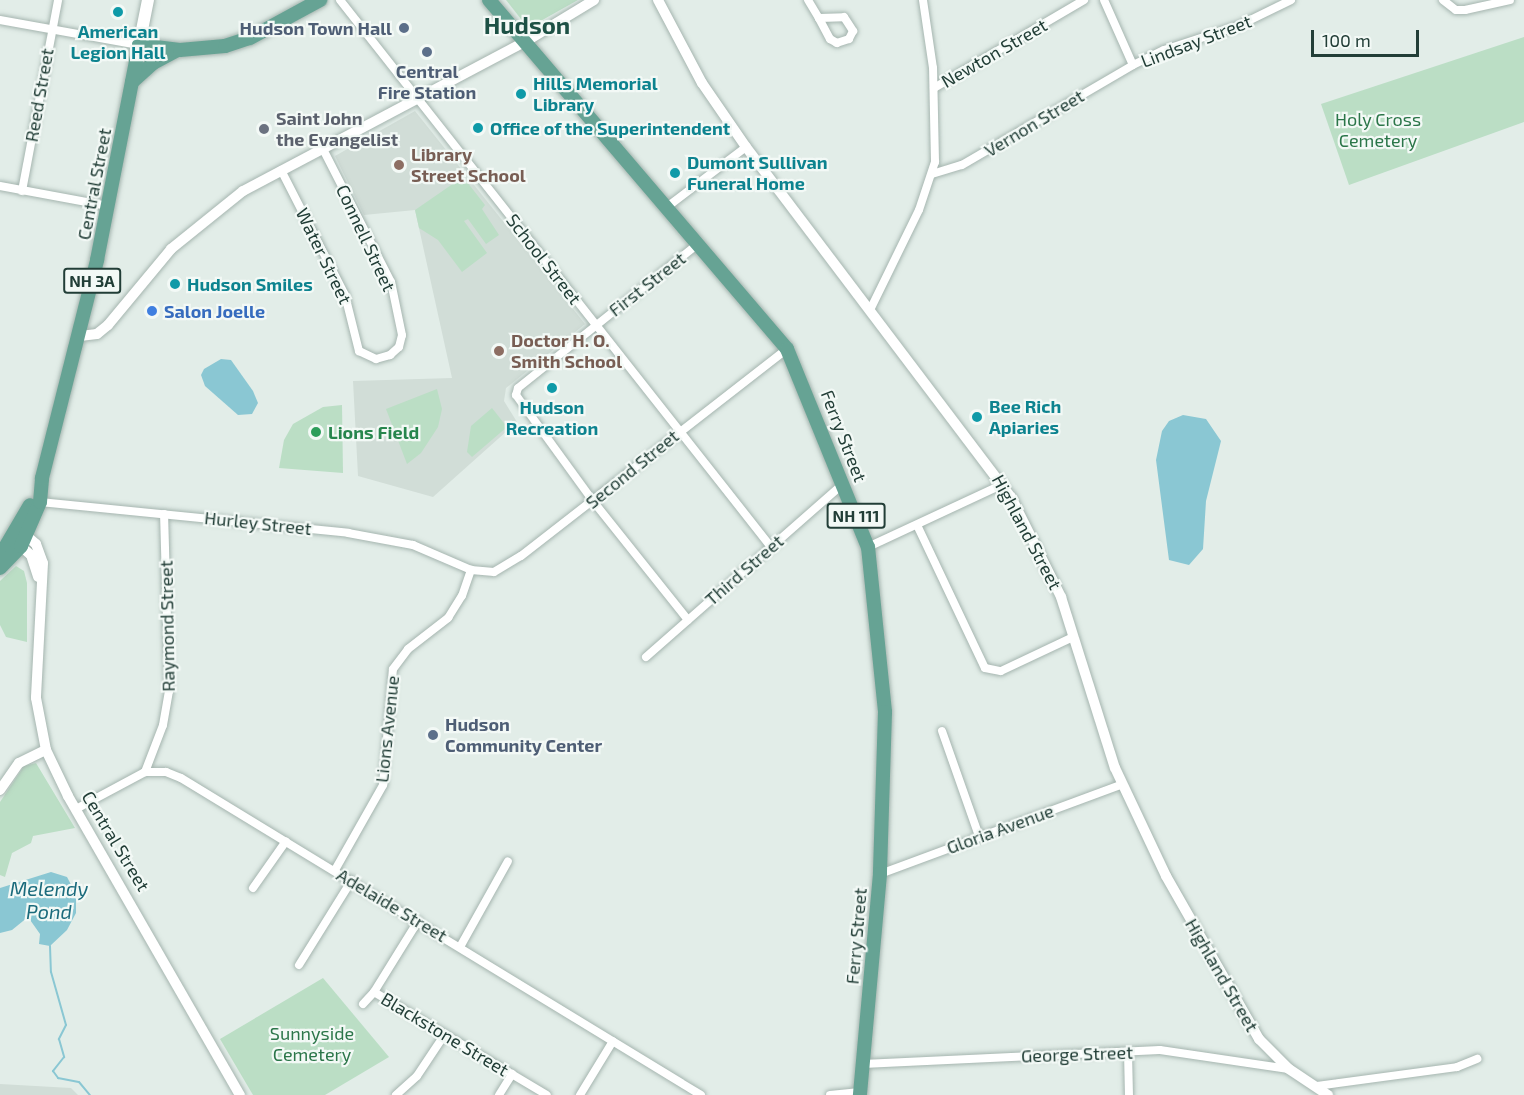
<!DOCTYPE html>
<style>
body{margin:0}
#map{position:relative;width:1524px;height:1095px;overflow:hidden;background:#e2ede8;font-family:"Exo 2",sans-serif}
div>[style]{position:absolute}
.built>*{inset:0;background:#d1ddd7}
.green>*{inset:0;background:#bbdec5}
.water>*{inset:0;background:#8ac7d3}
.stream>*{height:2px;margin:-1px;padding:0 1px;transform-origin:1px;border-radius:1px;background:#8ac7d3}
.roads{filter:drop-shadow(0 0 2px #a5b5af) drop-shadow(0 0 2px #a5b5af)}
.minor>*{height:8px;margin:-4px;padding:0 4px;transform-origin:4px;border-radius:4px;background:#fff}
.tertiary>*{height:10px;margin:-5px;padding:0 5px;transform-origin:5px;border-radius:5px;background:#fff}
.secondary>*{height:12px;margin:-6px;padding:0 6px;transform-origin:6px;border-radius:6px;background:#fff}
.primary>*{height:14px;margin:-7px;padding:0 7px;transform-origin:7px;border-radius:7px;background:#66a394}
.dots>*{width:16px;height:16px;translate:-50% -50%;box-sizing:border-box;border:3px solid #f3f9f6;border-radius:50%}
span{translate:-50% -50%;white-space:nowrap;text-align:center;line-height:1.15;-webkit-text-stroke:4.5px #f3f9f6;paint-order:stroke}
.shield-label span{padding:2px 4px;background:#f3f9f6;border:2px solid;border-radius:4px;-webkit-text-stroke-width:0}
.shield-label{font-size:16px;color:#223e37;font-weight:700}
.service-label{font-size:18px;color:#4e5e75;font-weight:700}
.right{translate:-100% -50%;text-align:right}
.left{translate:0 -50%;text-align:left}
.culture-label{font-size:18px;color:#0d838f;font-weight:700}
.street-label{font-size:18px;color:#223e37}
.worship-label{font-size:18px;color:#5b616d;font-weight:700}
.park-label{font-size:18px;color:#2b7649}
.education-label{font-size:18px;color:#785e54;font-weight:700}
.shop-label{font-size:18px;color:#366cbe;font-weight:700}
.leisure-label{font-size:18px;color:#27864d;font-weight:700}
.water-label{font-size:20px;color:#1b6b7c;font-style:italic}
.district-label{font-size:24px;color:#1d5145;font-weight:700}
.scale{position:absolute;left:1311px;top:30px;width:108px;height:27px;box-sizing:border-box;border:3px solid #223e37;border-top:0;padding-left:8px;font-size:18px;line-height:21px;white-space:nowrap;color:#223e37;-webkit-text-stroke:4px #f3f9f6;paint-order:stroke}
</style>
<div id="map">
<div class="built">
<i style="clip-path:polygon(415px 111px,585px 324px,506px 388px,504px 401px,517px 422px,433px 497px,358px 476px,353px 381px,452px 378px,415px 210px,364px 215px,335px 156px)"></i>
<i style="clip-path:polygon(0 1084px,71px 1088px,78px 1095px,0 1095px)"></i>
</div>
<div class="green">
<i style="clip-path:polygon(506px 0,578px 0,528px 28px)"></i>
<i style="clip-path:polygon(1524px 37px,1524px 122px,1349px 185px,1321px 104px)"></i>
<i style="clip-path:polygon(457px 181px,467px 182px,485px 205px,482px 209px,499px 235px,486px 244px,468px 219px,464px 221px,487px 253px,462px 272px,438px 240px,419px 228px,415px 210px)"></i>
<i style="clip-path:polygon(437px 389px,442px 409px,438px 427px,421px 453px,407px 464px,386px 409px)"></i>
<i style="clip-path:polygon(342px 405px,343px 473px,279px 468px,284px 440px,293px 424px,323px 407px)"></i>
<i style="clip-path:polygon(492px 408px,507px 427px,472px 457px,467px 452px,471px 426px)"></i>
<i style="clip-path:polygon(16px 566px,24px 571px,27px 583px,27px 642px,6px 637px,0 625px,0 581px)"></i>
<i style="clip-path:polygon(36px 763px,75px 828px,33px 836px,31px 843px,12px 853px,5px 877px,0 875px,0 802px,24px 766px)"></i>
<i style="clip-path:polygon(323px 978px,389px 1057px,325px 1095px,253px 1095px,220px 1039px)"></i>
</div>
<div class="water">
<i style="clip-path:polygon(221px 359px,231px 360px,253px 391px,258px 403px,252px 414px,238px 415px,205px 386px,201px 375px,204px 369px)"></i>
<i style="clip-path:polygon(1183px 415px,1206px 419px,1221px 441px,1206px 501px,1203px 549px,1189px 565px,1169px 560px,1156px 460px,1162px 431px,1169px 421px)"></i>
<i style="clip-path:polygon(51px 872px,67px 877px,76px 894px,76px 913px,67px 930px,50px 946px,39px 944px,40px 934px,28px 917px,12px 930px,0 933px,0 888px)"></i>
</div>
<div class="stream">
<i style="left:50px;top:946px;width:26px;rotate:88deg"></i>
<i style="left:51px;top:972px;width:55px;rotate:74.2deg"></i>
<i style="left:66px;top:1025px;width:16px;rotate:117deg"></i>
<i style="left:59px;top:1039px;width:19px;rotate:74deg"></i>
<i style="left:64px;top:1057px;width:18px;rotate:128deg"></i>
<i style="left:53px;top:1071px;width:9px;rotate:54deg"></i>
<i style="left:58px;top:1078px;width:21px;rotate:11deg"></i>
<i style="left:79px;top:1082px;width:17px;rotate:50deg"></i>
</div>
<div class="roads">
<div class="minor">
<i style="left:340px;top:0;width:696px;rotate:51.76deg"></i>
<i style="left:808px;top:0;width:21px;rotate:59deg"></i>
<i style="left:1104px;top:0;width:71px;rotate:66deg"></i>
<i style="left:1443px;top:0;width:16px;rotate:38deg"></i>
<i style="left:1456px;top:10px;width:9px"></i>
<i style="left:1465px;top:10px;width:46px;rotate:-12.5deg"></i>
<i style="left:844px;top:17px;width:17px;rotate:57deg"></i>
<i style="left:853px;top:31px;width:9px;rotate:117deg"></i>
<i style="left:849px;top:39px;width:13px;rotate:162deg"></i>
<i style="left:837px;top:43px;width:8px;rotate:-150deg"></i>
<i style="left:830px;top:39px;width:24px;rotate:-118deg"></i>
<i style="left:819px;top:18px;width:25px;rotate:-2deg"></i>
<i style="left:0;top:20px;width:141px;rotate:10.2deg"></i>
<i style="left:934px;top:88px;width:174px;rotate:-30.4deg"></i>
<i style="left:281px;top:170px;width:140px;rotate:62.9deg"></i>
<i style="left:345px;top:295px;width:58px;rotate:76deg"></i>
<i style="left:359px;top:351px;width:19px;rotate:25deg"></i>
<i style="left:376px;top:359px;width:15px;rotate:-16deg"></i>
<i style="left:390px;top:355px;width:12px;rotate:-42deg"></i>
<i style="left:399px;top:347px;width:12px;rotate:-76deg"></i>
<i style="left:402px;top:335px;width:54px;rotate:-101.7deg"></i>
<i style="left:391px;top:282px;width:149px;rotate:-117.1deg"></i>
<i style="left:932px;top:174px;width:31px;rotate:-17deg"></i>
<i style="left:962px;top:165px;width:198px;rotate:-30.3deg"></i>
<i style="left:1133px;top:65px;width:34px;rotate:-26deg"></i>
<i style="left:1164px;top:50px;width:78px;rotate:-18deg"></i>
<i style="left:1238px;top:26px;width:59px;rotate:-26.1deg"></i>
<i style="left:0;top:186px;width:110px;rotate:10.5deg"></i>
<i style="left:22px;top:191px;width:194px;rotate:-79.3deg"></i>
<i style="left:667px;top:207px;width:99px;rotate:-37.2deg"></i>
<i style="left:871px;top:308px;width:109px;rotate:-63.9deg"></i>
<i style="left:919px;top:210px;width:51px;rotate:-71.6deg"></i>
<i style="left:935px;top:162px;width:94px;rotate:-91.2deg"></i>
<i style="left:933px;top:68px;width:69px;rotate:-98.4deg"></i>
<i style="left:40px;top:502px;width:310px;rotate:5.7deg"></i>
<i style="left:348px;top:533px;width:66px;rotate:10.5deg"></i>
<i style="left:413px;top:545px;width:63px;rotate:23.3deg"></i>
<i style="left:471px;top:570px;width:23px;rotate:5deg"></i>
<i style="left:494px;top:572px;width:31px;rotate:-31deg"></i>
<i style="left:521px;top:556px;width:337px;rotate:-37.9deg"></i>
<i style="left:917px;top:525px;width:158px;rotate:64.6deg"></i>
<i style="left:985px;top:668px;width:16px;rotate:11deg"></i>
<i style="left:1001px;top:671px;width:80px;rotate:-25.3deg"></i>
<i style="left:868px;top:547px;width:149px;rotate:-25deg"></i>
<i style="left:688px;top:620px;width:152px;rotate:-128.6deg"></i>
<i style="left:593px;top:501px;width:131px;rotate:-126deg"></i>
<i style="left:516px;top:395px;width:7px;rotate:-74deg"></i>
<i style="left:518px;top:388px;width:231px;rotate:-38.7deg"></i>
<i style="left:646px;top:657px;width:262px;rotate:-41.3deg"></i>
<i style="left:942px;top:731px;width:111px;rotate:70.6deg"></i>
<i style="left:145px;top:772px;width:50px;rotate:-69deg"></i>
<i style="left:163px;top:725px;width:35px;rotate:-80deg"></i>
<i style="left:169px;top:691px;width:177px;rotate:-91.6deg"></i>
<i style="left:76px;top:809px;width:78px;rotate:-28.2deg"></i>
<i style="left:145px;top:772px;width:21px"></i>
<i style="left:166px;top:772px;width:16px;rotate:22deg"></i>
<i style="left:181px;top:778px;width:609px;rotate:31.37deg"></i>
<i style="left:335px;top:870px;width:98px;rotate:-60.5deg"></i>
<i style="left:383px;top:785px;width:116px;rotate:-85.1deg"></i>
<i style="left:393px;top:669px;width:25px;rotate:-53deg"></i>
<i style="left:408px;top:649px;width:51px;rotate:-37.8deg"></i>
<i style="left:448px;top:618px;width:26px;rotate:-58deg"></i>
<i style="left:462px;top:596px;width:28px;rotate:-71deg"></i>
<i style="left:880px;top:874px;width:257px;rotate:-20.3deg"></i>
<i style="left:253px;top:888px;width:57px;rotate:-54.9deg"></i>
<i style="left:460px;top:947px;width:98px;rotate:-60.8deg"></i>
<i style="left:299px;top:965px;width:100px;rotate:-58.1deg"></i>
<i style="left:374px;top:992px;width:201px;rotate:30.8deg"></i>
<i style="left:363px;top:1004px;width:16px;rotate:-47deg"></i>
<i style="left:374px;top:992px;width:84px;rotate:-58.2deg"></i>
<i style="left:1128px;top:1052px;width:43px;rotate:88.7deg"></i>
<i style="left:863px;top:1064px;width:297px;rotate:-2.7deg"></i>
<i style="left:1160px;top:1050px;width:130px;rotate:8.4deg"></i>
<i style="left:1317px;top:1086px;width:141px;rotate:-7.7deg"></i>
<i style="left:1457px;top:1067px;width:22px;rotate:-22deg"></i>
<i style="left:396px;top:1095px;width:28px;rotate:-42deg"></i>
<i style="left:417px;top:1076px;width:50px;rotate:-56.3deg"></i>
<i style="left:499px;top:1095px;width:25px;rotate:-58deg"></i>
<i style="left:580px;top:1095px;width:63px;rotate:-58.6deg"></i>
<i style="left:830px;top:1095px;width:30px;rotate:-6deg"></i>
</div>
<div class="tertiary">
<i style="left:658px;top:0;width:94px;rotate:62.1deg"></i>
<i style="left:702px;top:83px;width:78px;rotate:55.5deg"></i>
<i style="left:746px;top:147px;width:439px;rotate:52.9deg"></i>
<i style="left:1011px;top:497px;width:112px;rotate:63.4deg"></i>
<i style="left:1061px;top:597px;width:179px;rotate:72.5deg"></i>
<i style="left:1115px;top:768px;width:119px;rotate:64.7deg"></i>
<i style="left:1166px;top:876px;width:188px;rotate:60.3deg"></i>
<i style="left:1259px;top:1039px;width:42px;rotate:45deg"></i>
<i style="left:1289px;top:1069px;width:47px;rotate:33.7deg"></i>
<i style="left:80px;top:336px;width:17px;rotate:-7deg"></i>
<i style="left:97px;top:334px;width:14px;rotate:-39deg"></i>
<i style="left:108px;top:325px;width:99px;rotate:-50.3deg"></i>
<i style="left:171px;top:249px;width:92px;rotate:-38.9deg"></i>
<i style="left:243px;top:191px;width:319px;rotate:-27.9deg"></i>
<i style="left:525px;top:42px;width:81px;rotate:-31.3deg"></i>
<i style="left:21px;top:531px;width:20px;rotate:41deg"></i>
<i style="left:36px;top:544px;width:20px;rotate:70deg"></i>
<i style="left:43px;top:563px;width:135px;rotate:93deg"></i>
<i style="left:36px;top:698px;width:53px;rotate:79.1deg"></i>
<i style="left:46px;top:750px;width:51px;rotate:64.4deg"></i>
<i style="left:68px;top:796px;width:345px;rotate:60.1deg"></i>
<i style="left:17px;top:543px;width:18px;rotate:41deg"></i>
<i style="left:31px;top:555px;width:23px;rotate:72deg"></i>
<i style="left:0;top:790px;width:33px;rotate:-55deg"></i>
<i style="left:19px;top:763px;width:30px;rotate:-26deg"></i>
</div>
<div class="secondary">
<i style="left:139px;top:45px;width:46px;rotate:-78.7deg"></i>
</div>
<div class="primary">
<i style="left:489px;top:0;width:459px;rotate:49.5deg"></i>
<i style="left:787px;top:349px;width:214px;rotate:67.8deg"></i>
<i style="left:868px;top:547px;width:166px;rotate:84.1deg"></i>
<i style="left:885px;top:712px;width:162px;rotate:91.8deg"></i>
<i style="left:880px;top:874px;width:222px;rotate:95.2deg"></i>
<i style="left:132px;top:82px;width:28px;rotate:-42deg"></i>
<i style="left:153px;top:63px;width:26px;rotate:-28deg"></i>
<i style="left:0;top:556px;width:59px;rotate:-59.5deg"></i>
<i style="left:0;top:568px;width:30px;rotate:-46deg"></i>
<i style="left:21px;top:546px;width:48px;rotate:-66.6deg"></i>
<i style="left:40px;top:502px;width:24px;rotate:-85deg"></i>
<i style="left:42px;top:478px;width:225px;rotate:-75.8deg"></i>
<i style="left:97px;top:260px;width:219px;rotate:-78.9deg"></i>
<i style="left:139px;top:45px;width:41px;rotate:7deg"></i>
<i style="left:180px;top:50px;width:45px;rotate:-5.1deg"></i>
<i style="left:225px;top:46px;width:26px;rotate:-18deg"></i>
<i style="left:250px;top:38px;width:80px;rotate:-28.5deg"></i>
</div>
</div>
<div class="dots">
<i style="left:118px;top:12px;background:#0f9aa8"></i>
<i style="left:404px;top:28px;background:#5c6f8a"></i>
<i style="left:427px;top:52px;background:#5c6f8a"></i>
<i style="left:521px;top:94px;background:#0f9aa8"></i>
<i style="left:478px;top:128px;background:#0f9aa8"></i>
<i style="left:264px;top:129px;background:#6b7280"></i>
<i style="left:399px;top:165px;background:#8d6e63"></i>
<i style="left:675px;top:173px;background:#0f9aa8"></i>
<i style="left:175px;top:284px;background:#0f9aa8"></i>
<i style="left:152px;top:311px;background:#3f7fe0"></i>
<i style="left:499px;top:351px;background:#8d6e63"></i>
<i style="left:552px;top:388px;background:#0f9aa8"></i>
<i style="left:977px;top:417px;background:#0f9aa8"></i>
<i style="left:316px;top:432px;background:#2e9e5b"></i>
<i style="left:433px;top:735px;background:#5c6f8a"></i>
</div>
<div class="shield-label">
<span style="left:92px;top:281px">NH 3A</span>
<span style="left:856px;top:516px">NH 111</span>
</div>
<div class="service-label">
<span class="right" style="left:392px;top:28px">Hudson Town Hall</span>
<span style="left:427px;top:82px">Central<br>Fire Station</span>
<span class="left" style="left:445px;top:735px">Hudson<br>Community Center</span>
</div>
<div class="culture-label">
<span style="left:118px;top:42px">American<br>Legion Hall</span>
<span class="left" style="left:533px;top:94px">Hills Memorial<br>Library</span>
<span class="left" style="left:490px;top:128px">Office of the Superintendent</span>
<span class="left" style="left:687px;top:173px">Dumont Sullivan<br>Funeral Home</span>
<span class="left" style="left:187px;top:284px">Hudson Smiles</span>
<span class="left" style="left:989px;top:417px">Bee Rich<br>Apiaries</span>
<span style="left:552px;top:418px">Hudson<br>Recreation</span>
</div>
<div class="street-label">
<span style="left:1196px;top:41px;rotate:-21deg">Lindsay Street</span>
<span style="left:994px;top:53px;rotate:-30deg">Newton Street</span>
<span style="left:39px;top:95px;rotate:-80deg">Reed Street</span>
<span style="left:1034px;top:123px;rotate:-31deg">Vernon Street</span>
<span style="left:94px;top:184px;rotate:-79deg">Central Street</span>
<span style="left:366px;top:238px;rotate:65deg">Connell Street</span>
<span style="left:324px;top:256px;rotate:64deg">Water Street</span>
<span style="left:544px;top:259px;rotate:52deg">School Street</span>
<span style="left:647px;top:284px;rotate:-38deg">First Street</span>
<span style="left:844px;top:436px;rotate:69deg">Ferry Street</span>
<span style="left:632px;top:469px;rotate:-39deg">Second Street</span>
<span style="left:258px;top:523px;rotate:6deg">Hurley Street</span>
<span style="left:1027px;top:532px;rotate:62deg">Highland Street</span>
<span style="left:744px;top:570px;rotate:-41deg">Third Street</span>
<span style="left:167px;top:626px;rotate:-91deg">Raymond Street</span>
<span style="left:387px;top:729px;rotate:-84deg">Lions Avenue</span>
<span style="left:1000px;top:829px;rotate:-20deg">Gloria Avenue</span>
<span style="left:116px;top:841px;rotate:59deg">Central Street</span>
<span style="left:392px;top:905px;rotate:31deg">Adelaide Street</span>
<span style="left:856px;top:936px;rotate:-85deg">Ferry Street</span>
<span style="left:1222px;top:975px;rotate:60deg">Highland Street</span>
<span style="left:445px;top:1034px;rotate:31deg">Blackstone Street</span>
<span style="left:1077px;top:1054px;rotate:-2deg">George Street</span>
</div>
<div class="worship-label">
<span class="left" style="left:276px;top:129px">Saint John<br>the Evangelist</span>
</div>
<div class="park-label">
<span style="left:1378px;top:130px">Holy Cross<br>Cemetery</span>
<span style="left:312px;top:1044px">Sunnyside<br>Cemetery</span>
</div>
<div class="education-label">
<span class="left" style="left:411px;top:165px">Library<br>Street School</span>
<span class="left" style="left:511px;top:351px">Doctor H. O.<br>Smith School</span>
</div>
<div class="shop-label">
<span class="left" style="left:164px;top:311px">Salon Joelle</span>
</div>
<div class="leisure-label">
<span class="left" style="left:328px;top:432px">Lions Field</span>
</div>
<div class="water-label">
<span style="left:49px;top:900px">Melendy<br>Pond</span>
</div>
<div class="district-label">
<span style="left:527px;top:25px">Hudson</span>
</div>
<div class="scale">100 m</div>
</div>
